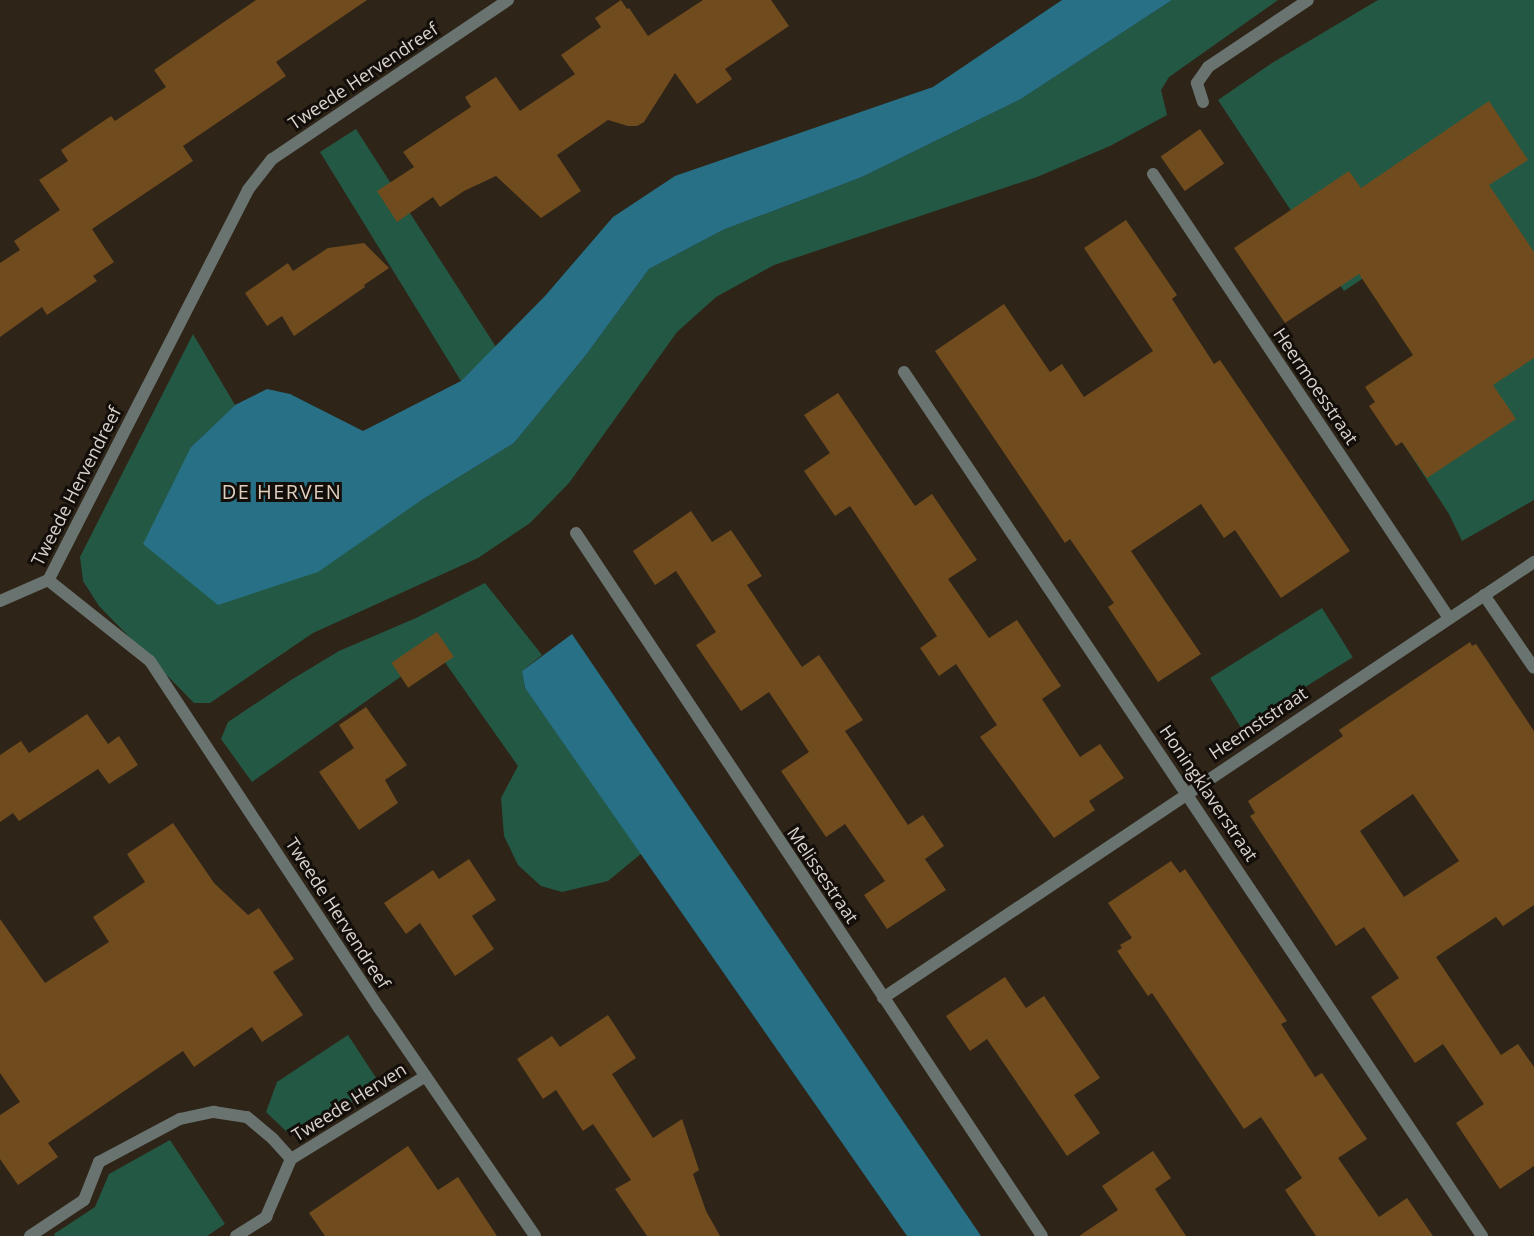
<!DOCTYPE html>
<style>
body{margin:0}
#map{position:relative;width:1534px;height:1236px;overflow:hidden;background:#2f2418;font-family:"Open Sans",sans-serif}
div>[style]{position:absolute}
.green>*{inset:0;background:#235944;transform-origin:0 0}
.water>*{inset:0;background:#277085}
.building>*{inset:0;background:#704b1e;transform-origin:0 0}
.street>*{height:12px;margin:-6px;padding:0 6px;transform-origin:6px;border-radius:6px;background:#697370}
span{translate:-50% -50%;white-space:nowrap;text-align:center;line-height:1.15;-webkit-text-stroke:6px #130e09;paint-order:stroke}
.street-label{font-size:18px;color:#dad2cb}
.neighbourhood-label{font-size:20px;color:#ddcebe;letter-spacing:1.5px}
</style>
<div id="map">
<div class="green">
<i style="clip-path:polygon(1172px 0,1278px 0,1169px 77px,1161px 90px,1167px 115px,1110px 146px,1037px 177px,774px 265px,716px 297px,677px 332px,569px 483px,530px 523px,478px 558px,313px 633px,210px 703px,194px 703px,99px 606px,83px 581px,80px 557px,193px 334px,235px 405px,191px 447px,420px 501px,514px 443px,586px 355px,649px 269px,723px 230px,862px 177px,1021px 99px)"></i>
<i style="clip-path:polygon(1378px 0,1534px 0,1534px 500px,1462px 541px,1449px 514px,1369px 391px,1422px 355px,1368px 275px,1344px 291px,1218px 100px,1272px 63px)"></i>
<i style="clip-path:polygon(356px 129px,496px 347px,461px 381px,320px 152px)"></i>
<i style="clip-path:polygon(485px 583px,542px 655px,522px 671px,525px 688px,642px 853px,608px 881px,562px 892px,541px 886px,518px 865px,504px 836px,501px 798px,518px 766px,437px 651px,252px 782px,221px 739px,228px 722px,291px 680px,339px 651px,416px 618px)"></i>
<i style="left:1322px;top:608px;width:58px;height:132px;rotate:58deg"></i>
<i style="clip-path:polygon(348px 1035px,380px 1084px,303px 1135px,289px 1134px,266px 1112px,277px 1082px)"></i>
<i style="clip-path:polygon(170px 1140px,225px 1224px,207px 1236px,55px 1236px,54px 1234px,95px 1207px,109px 1174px)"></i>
</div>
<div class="water">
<i style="clip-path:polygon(1062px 0,1172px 0,1021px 99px,862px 177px,723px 230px,649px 269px,586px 355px,514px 443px,420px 501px,318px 572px,218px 605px,143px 544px,191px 447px,235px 405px,267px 389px,290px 394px,363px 431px,461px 381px,545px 296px,613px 217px,675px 176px,933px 87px)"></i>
<i style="clip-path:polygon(572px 634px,981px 1236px,907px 1236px,525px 688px,522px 671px)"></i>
</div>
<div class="building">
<i style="clip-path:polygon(256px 0,367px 0,276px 62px,286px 76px,183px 146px,193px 161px,92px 229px,114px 262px,93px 276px,97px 281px,47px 315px,42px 307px,0 337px,0 263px,20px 250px,14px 241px,60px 210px,39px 180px,68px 161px,61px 150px,111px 116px,115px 121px,166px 87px,154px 70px)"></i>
<i style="clip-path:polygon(621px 0,627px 9px,629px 8px,648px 36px,703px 0,771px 0,789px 26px,725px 69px,732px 79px,697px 104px,675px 73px,644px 122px,637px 126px,628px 126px,608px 120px,557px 155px,581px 191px,541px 218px,496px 176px,464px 191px,440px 207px,433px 197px,397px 222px,377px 191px,414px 167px,403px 152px,471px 107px,465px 97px,496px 77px,520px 111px,575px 74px,561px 55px,601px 27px,595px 18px)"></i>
<i style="clip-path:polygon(1489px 101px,1528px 160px,1489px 185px,1534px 252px,1534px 358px,1493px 385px,1516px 419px,1427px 478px,1402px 442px,1396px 446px,1369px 406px,1375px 402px,1365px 387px,1413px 355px,1359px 274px,1285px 323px,1234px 248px,1349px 171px,1361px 188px)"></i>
<i style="left:1200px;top:129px;width:42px;height:48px;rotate:55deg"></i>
<i style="clip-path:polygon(1126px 220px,1177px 295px,1172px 299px,1214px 364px,1220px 360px,1350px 551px,1281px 598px,1235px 530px,1224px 538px,1201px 504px,1131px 551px,1201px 654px,1158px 682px,1108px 607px,1114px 603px,1070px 539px,1065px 543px,935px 351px,1004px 304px,1050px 372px,1062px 364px,1084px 397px,1153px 351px,1084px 248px)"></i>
<i style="clip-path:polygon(364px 243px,389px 268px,364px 285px,365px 287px,294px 336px,282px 316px,267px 326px,245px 293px,288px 263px,293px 271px,328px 248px)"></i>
<i style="clip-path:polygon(838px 393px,915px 506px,932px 494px,977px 560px,948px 579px,989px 638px,1017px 620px,1061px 686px,1042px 699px,1080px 757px,1100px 744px,1124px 778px,1089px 801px,1095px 810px,1054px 838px,980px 737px,997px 725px,956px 664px,939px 676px,920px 648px,937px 636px,850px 506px,835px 516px,804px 471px,830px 453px,804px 415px)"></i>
<i style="clip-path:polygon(691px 511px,712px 542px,731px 530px,762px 576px,747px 585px,781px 636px,802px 667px,819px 655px,863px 720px,845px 731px,908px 825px,923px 815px,944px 846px,925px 859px,946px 890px,887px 929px,864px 895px,885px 881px,845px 824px,826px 837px,781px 771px,809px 752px,769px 692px,741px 711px,696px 645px,716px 632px,676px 571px,655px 585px,633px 551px)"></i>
<i style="left:437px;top:632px;width:30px;height:55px;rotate:56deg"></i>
<i style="clip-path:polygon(evenodd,1470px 642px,1472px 646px,1476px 644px,1534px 731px,1534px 905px,1503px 926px,1496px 917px,1436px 957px,1501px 1055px,1518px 1044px,1534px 1067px,1534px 1166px,1500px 1189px,1456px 1123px,1484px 1104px,1443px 1044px,1415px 1063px,1371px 997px,1399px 978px,1364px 927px,1336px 946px,1250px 816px,1255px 813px,1248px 801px,1343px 736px,1339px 730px,1470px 642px,1413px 794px,1459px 861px,1404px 897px,1360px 831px,1413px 794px)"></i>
<i style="clip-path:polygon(366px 707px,407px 765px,385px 780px,398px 803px,359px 830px,319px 772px,354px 748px,339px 725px)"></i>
<i style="clip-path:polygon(87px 714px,108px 744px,119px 736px,138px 765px,109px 784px,98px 769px,19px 821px,13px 813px,0 822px,0 755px,21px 741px,29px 753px)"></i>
<i style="clip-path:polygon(173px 823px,214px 883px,248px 915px,259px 908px,294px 959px,273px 972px,303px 1015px,262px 1042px,252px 1027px,194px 1067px,183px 1051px,48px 1143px,58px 1157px,18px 1185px,0 1159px,0 1115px,20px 1102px,0 1073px,0 919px,45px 983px,109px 942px,93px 917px,145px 882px,127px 854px)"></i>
<i style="clip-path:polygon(469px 859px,496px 900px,472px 916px,494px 949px,455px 976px,420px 923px,406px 934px,384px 903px,433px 870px,439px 879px)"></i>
<i style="clip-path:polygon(1171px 861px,1180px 873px,1185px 869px,1287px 1021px,1281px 1024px,1315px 1077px,1322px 1073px,1367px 1139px,1338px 1158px,1379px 1217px,1407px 1198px,1433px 1236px,1316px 1236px,1285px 1190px,1302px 1178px,1261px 1117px,1244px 1129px,1152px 993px,1148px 996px,1117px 951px,1122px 948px,1120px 945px,1132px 938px,1108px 903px)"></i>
<i style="clip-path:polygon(1005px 977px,1026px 1008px,1044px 996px,1100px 1078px,1074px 1095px,1100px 1133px,1067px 1156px,987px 1039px,970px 1051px,946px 1016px)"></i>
<i style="clip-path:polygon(608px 1015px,636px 1058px,612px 1074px,653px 1138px,682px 1119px,699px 1170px,693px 1174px,706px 1211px,720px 1236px,647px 1236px,615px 1189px,631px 1180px,593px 1124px,583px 1131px,556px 1090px,543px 1099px,517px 1059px,552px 1036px,560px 1047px)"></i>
<i style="clip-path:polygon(408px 1146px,438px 1190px,458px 1177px,497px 1236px,325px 1236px,309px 1213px)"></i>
<i style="clip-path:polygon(1153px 1151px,1171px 1178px,1155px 1189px,1186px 1236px,1079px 1236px,1118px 1210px,1102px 1186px)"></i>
</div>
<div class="street">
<i style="left:508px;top:0;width:285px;rotate:146deg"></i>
<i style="left:272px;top:159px;width:39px;rotate:128deg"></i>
<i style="left:248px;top:190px;width:438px;rotate:117.1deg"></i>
<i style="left:48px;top:580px;width:130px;rotate:38.5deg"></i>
<i style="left:150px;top:661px;width:416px;rotate:56.6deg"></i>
<i style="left:379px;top:1008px;width:276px;rotate:55.6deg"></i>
<i style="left:1203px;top:102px;width:20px;rotate:-108deg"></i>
<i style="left:1197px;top:83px;width:19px;rotate:-55deg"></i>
<i style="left:1208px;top:67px;width:120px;rotate:-33.8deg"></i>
<i style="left:1153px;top:174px;width:534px;rotate:56.31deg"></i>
<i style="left:904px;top:372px;width:1040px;rotate:56.22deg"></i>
<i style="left:576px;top:533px;width:843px;rotate:56.46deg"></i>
<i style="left:1484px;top:595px;width:88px;rotate:55.6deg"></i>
<i style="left:0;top:601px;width:52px;rotate:-23.6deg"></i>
<i style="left:883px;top:998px;width:784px;rotate:-33.81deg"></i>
<i style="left:30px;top:1236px;width:65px;rotate:-33.7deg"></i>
<i style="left:84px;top:1200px;width:41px;rotate:-68.5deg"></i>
<i style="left:99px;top:1162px;width:92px;rotate:-28deg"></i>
<i style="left:180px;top:1119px;width:35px;rotate:-12deg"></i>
<i style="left:214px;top:1112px;width:33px;rotate:9deg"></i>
<i style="left:247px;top:1117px;width:34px;rotate:40deg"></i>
<i style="left:273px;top:1139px;width:27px;rotate:48deg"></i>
<i style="left:236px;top:1236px;width:36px;rotate:-32deg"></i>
<i style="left:266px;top:1217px;width:63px;rotate:-66.7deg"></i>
<i style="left:291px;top:1159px;width:158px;rotate:-31.6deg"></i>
</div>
<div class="street-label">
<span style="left:363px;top:76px;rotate:-34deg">Tweede Hervendreef</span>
<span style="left:1316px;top:386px;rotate:56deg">Heermoesstraat</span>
<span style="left:76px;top:486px;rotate:-63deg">Tweede Hervendreef</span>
<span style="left:1258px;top:723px;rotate:-34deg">Heemststraat</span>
<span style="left:1209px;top:793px;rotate:56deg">Honingklaverstraat</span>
<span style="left:823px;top:875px;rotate:56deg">Melissestraat</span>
<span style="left:338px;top:913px;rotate:57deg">Tweede Hervendreef</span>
<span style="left:349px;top:1102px;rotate:-32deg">Tweede Herven</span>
</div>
<div class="neighbourhood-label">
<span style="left:282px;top:491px">DE HERVEN</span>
</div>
</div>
